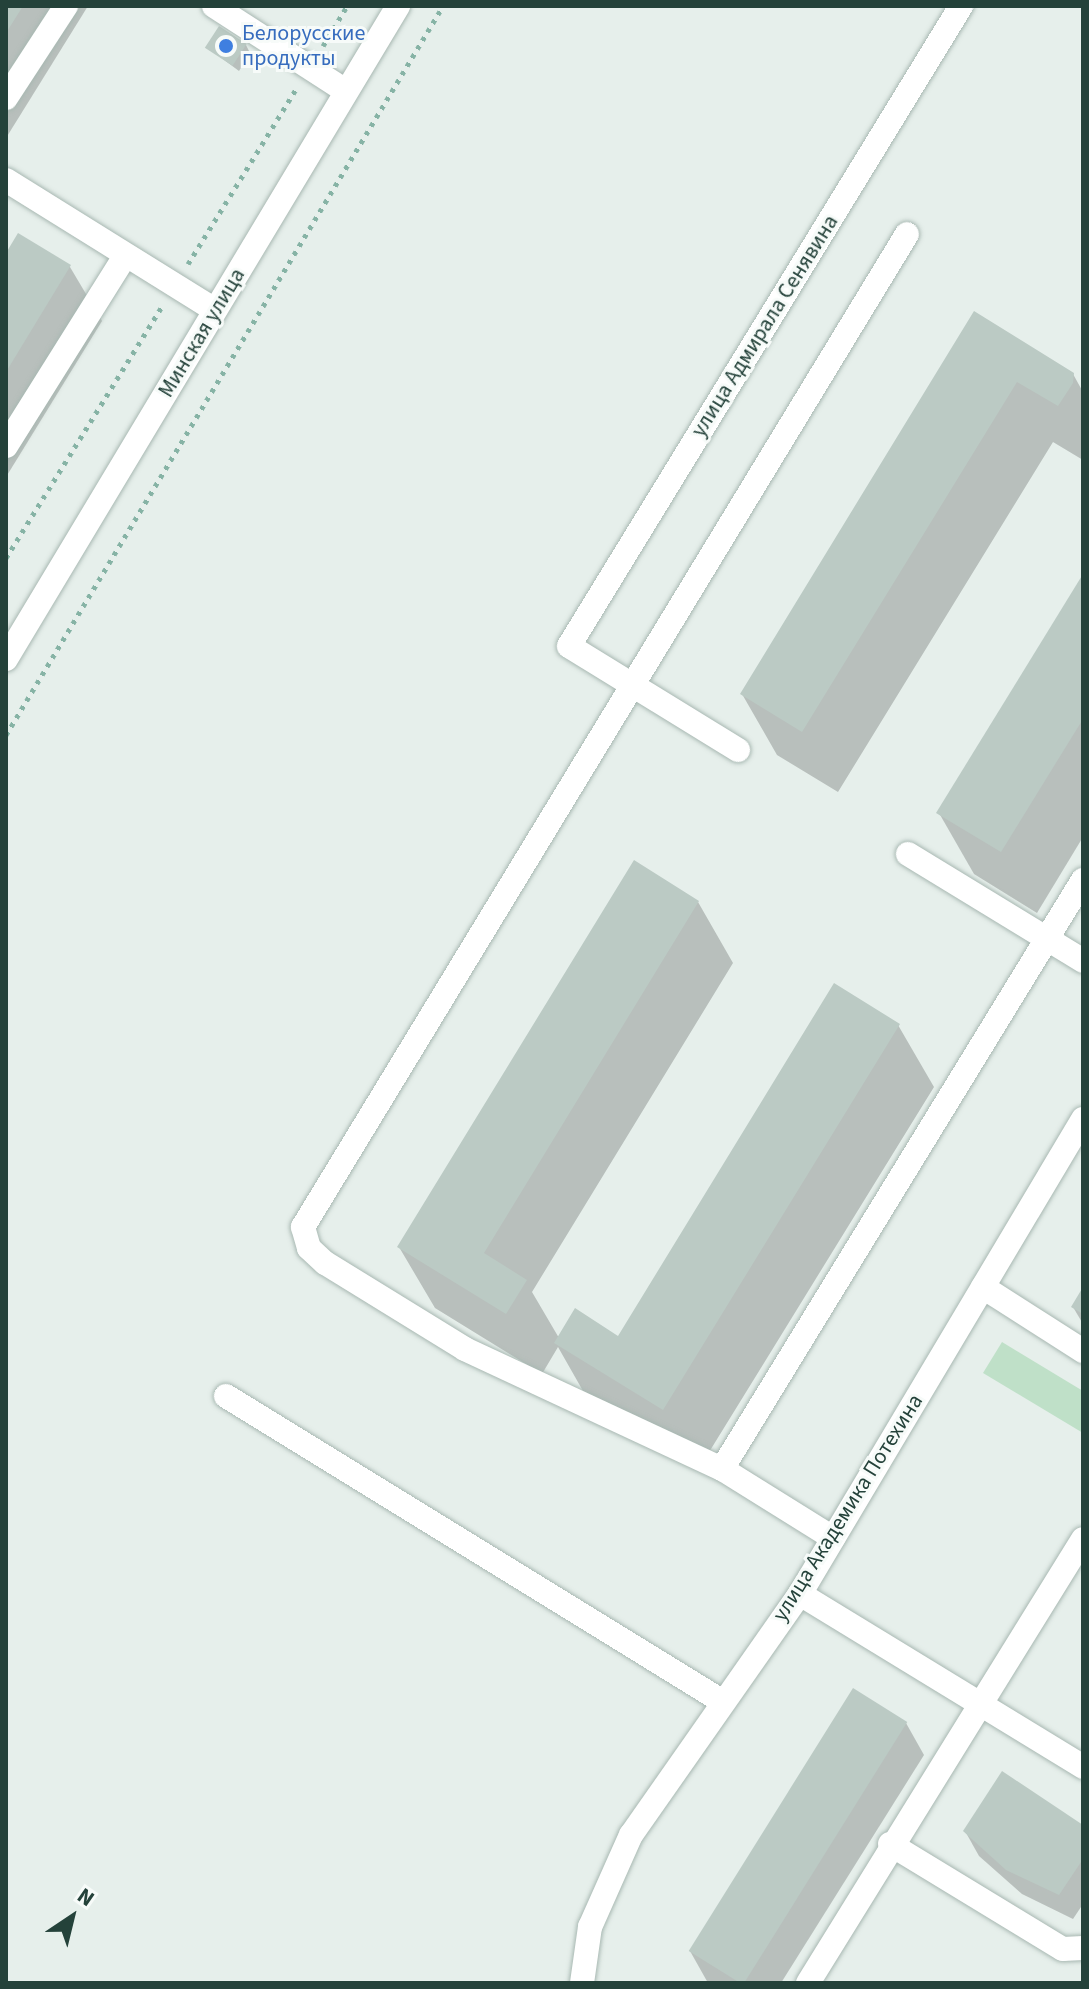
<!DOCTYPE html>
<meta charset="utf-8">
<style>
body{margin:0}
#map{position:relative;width:1089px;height:1989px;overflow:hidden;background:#e6efeb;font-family:"Source Sans 3",sans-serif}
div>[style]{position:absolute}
.green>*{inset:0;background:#bfe0c8}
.shadow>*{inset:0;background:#0003}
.building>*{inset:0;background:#bbcac4;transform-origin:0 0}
.path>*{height:5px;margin-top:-2.5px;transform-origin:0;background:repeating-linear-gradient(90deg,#86b3a5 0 4px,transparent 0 10px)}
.roads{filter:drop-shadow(0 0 2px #a8b8b2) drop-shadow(0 0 2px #a8b8b2)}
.minor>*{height:24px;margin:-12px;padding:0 12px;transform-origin:12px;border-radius:12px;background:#fff}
.dots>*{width:22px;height:22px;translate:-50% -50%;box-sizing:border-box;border:4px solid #f7fbf9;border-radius:50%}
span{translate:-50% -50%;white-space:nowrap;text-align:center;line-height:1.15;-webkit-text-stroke:6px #f7fbf9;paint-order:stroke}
.shop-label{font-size:22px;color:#366cbe}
.left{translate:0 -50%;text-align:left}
.street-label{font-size:22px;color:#24423a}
.frame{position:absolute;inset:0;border:8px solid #24423a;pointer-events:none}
.north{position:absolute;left:32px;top:1877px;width:80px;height:80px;-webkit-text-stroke:6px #f7fbf9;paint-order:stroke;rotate:35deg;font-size:22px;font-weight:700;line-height:32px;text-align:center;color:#24423a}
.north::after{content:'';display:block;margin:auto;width:28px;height:36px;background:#24423a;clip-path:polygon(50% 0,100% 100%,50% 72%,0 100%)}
</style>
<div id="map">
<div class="green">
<i style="clip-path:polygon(1002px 1342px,1083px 1391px,1083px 1433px,983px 1373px)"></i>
</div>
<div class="shadow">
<i style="clip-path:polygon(6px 6px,88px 6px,6px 138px)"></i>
<i style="clip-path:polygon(246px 45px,250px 53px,239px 71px,208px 48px)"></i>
<i style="clip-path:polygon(6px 257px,70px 267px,102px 321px,6px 477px)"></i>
<i style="clip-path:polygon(975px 314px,1073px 374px,1083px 392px,1083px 460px,1053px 442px,838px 792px,777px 755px,742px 694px)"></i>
<i style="clip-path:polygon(1083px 578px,1083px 837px,1037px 913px,974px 874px,939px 813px)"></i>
<i style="clip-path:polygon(698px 902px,733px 963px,532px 1292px,559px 1338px,619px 1338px,898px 1025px,934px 1087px,698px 1470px,591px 1405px,558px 1347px,542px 1374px,435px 1308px,399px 1247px)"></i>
<i style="clip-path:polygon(1083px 1291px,1083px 1324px,1073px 1307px)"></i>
<i style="clip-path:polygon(906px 1723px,924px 1755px,781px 1983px,708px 1983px,690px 1951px)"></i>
<i style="clip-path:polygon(1083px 1827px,1083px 1904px,1073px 1919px,1022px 1894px,979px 1856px,965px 1831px)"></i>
</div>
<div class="building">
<i style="clip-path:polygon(6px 6px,23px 6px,6px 33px)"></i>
<i style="left:219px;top:26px;width:33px;height:26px;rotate:33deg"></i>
<i style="clip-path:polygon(18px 233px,71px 265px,6px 372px,6px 253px)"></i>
<i style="clip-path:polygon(974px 311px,1074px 373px,1073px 383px,1058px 406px,1017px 382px,802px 732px,740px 694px)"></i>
<i style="clip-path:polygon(1083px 574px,1083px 719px,1001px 852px,936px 813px)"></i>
<i style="clip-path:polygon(634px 860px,699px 901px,484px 1253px,527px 1280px,506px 1314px,397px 1247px)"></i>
<i style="clip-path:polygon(834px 983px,900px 1024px,663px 1410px,554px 1343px,575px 1308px,618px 1336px)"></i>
<i style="clip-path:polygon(1083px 1287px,1083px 1314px,1071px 1307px)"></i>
<i style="left:853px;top:1688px;width:64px;height:310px;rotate:32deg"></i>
<i style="clip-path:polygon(1002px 1771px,1083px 1825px,1083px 1859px,1059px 1895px,1006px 1870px,963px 1831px)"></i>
</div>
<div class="path">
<i style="left:323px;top:46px;width:47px;rotate:-59deg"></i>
<i style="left:188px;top:264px;width:206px;rotate:-58.3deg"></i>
<i style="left:6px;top:558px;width:296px;rotate:-58.2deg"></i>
<i style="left:6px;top:735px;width:850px;rotate:-59.06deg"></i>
</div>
<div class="roads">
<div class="minor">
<i style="left:214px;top:6px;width:157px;rotate:32.8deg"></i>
<i style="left:6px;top:98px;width:110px;rotate:-56.9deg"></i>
<i style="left:6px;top:180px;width:246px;rotate:31.9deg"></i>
<i style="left:6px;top:446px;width:224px;rotate:-57.9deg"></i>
<i style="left:6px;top:659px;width:762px;rotate:-59.02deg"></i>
<i style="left:738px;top:750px;width:198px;rotate:-148.4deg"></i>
<i style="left:569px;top:646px;width:751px;rotate:-58.51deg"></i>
<i style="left:908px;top:854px;width:205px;rotate:31.4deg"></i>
<i style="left:983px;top:1287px;width:119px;rotate:32.6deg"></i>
<i style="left:226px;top:1396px;width:580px;rotate:31.61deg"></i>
<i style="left:722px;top:1469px;width:691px;rotate:-58.5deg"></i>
<i style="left:833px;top:1538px;width:131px;rotate:-148.1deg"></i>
<i style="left:722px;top:1469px;width:284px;rotate:-155deg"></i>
<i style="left:465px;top:1349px;width:164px;rotate:-148.4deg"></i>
<i style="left:325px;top:1263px;width:22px;rotate:-137deg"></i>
<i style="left:309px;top:1248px;width:22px;rotate:-106deg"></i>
<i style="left:303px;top:1227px;width:1162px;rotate:-58.69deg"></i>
<i style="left:800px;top:1594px;width:332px;rotate:31.4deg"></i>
<i style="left:890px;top:1844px;width:202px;rotate:31.3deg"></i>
<i style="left:1063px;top:1949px;width:20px;rotate:-3deg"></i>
<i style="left:582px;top:1983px;width:57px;rotate:-81.9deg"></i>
<i style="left:590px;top:1927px;width:101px;rotate:-66deg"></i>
<i style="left:631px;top:1835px;width:294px;rotate:-55deg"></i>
<i style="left:800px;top:1594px;width:553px;rotate:-59.21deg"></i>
<i style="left:808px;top:1983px;width:522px;rotate:-58.23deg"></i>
</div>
</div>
<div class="dots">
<i style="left:226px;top:46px;background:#3f7fe0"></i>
</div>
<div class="shop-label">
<span class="left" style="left:242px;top:46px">Белорусские<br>продукты</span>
</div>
<div class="street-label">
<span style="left:765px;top:326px;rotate:-58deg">улица Адмирала Сенявина</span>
<span style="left:202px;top:333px;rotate:-59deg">Минская улица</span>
<span style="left:848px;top:1508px;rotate:-58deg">улица Академика Потехина</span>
</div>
<div class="frame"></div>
<div class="north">N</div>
</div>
